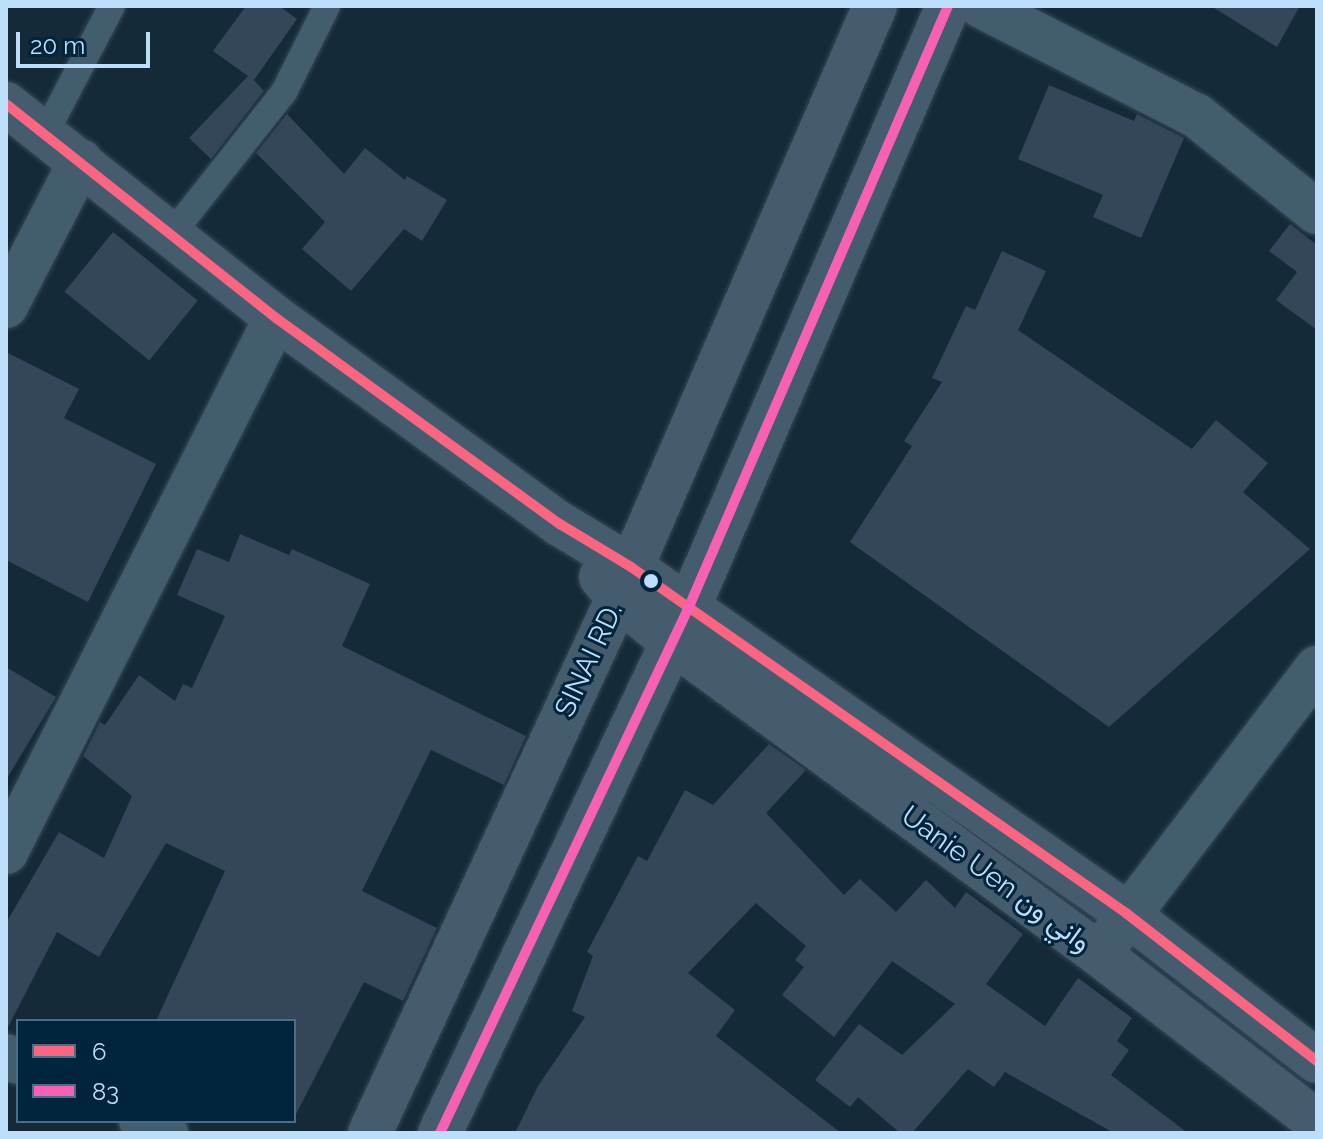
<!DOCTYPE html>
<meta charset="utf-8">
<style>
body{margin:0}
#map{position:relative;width:1323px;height:1139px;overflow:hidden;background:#152a38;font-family:Raleway,Vazirmatn,sans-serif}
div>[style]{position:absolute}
.building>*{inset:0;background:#34465a;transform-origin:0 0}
.roads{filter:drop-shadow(0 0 2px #364755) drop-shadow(0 0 2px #364755)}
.lane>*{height:26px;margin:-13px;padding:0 13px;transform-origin:13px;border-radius:13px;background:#425d6e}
.street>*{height:44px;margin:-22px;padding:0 22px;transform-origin:22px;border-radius:22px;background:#425d6e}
.secondary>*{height:44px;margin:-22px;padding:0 22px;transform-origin:22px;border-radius:22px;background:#455c6f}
.bus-1>*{height:10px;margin:-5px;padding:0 5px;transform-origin:5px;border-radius:5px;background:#fa6682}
.bus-2>*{height:10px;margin:-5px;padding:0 5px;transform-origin:5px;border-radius:5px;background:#f860b3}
.dots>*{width:22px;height:22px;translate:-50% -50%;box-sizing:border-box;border:4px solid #00243c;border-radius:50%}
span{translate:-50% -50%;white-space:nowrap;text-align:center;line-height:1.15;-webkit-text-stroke:6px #00243c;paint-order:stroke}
.street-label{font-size:28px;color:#bcdef9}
.frame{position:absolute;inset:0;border:8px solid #bcdef9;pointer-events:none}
.legend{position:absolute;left:16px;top:1019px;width:280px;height:104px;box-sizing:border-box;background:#00243c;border:2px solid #4b6e88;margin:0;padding:10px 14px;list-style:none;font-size:24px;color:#bcdef9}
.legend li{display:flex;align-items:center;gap:16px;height:40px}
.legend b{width:40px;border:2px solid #4b6e88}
.scale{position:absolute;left:16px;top:32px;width:134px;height:36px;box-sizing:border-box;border:4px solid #bcdef9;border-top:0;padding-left:10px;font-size:24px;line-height:28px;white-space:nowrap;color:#bcdef9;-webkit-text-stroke:6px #00243c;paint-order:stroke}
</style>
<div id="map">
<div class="building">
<i style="clip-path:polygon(246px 6px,279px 6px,297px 19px,254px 80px,264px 91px,211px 159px,189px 138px,248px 76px,213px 51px)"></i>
<i style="clip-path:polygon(1211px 6px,1300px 6px,1277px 47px)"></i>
<i style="clip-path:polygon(1049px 85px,1134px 121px,1137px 114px,1184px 138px,1141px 238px,1093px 217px,1103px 195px,1018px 159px)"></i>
<i style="clip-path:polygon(287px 114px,344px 174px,365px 148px,405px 180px,407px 176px,447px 200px,422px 241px,404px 229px,351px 291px,302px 249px,325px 222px,256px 153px)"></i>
<i style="clip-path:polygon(1290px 224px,1317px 245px,1317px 330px,1276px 300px,1297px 272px,1269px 251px)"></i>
<i style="left:113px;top:232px;width:109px;height:77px;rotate:39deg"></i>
<i style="clip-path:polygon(1002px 251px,1046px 271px,1018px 330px,1192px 449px,1216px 420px,1268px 463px,1243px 492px,1310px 549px,1109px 727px,850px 542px,912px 446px,904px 441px,942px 382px,932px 378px,966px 306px,975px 310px)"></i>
<i style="clip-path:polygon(6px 352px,79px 389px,64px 418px,156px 464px,88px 602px,6px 560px)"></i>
<i style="clip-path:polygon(240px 534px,289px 555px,292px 549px,370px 584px,342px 646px,526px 736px,504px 785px,431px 750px,362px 891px,437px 928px,403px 1001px,364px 982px,294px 1118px,294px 1021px,156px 1021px,225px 871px,166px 843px,99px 957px,57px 932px,6px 1031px,6px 923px,59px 832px,104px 858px,132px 796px,83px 756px,100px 722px,105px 725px,139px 675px,175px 701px,183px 684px,192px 688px,225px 616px,177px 595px,197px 549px,229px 562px)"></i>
<i style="clip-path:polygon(6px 667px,56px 697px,6px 780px)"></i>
<i style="clip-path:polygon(769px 744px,806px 770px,766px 813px,844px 895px,860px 879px,896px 912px,926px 880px,955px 908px,966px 892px,1023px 934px,986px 984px,1045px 1026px,1078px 978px,1132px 1018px,1117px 1041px,1129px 1050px,1111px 1075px,1188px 1133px,1114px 1133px,1005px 1072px,994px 1087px,968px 1069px,912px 1133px,900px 1133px,858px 1097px,850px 1107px,815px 1080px,859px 1024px,902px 1055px,955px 1004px,892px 961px,834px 1037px,782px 995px,804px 967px,795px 960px,806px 946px,756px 903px,688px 973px,735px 1010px,716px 1036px,841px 1133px,515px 1133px,538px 1086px,585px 1017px,572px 1011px,593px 956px,587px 952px,638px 856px,647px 861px,685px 790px,713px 805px)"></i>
</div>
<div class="roads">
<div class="lane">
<i style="left:45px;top:134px;width:144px;rotate:-62.4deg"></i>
<i style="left:171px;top:235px;width:182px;rotate:-51.7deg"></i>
<i style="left:284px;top:92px;width:96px;rotate:-63.4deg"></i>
</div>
<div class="street">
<i style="left:981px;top:6px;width:242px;rotate:27deg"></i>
<i style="left:1197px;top:116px;width:154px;rotate:38.7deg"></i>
<i style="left:6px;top:306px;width:163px;rotate:-62.7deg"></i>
<i style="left:6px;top:852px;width:598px;rotate:-63.18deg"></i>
<i style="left:1099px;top:954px;width:360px;rotate:-52.7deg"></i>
<i style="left:6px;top:1056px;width:13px;rotate:27deg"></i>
<i style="left:141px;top:1121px;width:28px;rotate:26deg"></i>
</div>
<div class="secondary">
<i style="left:6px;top:104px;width:345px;rotate:38.4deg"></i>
<i style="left:276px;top:318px;width:351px;rotate:36deg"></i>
<i style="left:560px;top:524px;width:83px;rotate:31.2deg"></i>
<i style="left:631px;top:567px;width:604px;rotate:34.95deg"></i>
<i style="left:1126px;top:913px;width:242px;rotate:37.8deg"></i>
<i style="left:601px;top:577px;width:27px;rotate:51deg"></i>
<i style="left:618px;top:598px;width:68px;rotate:39.1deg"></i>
<i style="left:671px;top:641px;width:530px;rotate:36.18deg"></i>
<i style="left:1099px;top:954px;width:275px;rotate:37.6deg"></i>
<i style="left:370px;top:1133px;width:590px;rotate:-65.13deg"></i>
<i style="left:618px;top:598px;width:645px;rotate:-66.53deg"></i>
<i style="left:440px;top:1133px;width:580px;rotate:-64.67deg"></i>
<i style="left:688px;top:609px;width:657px;rotate:-66.68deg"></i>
</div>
</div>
<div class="bus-1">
<i style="left:6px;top:104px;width:345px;rotate:38.4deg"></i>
<i style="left:276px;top:318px;width:351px;rotate:36deg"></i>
<i style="left:560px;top:524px;width:83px;rotate:31.2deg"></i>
<i style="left:631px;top:567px;width:604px;rotate:34.95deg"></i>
<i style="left:1126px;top:913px;width:242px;rotate:37.8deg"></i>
</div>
<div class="bus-2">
<i style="left:440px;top:1133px;width:580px;rotate:-64.67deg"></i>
<i style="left:688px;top:609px;width:657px;rotate:-66.68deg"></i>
</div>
<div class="dots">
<i style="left:651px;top:581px;background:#bcdef9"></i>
</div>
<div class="street-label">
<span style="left:589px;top:660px;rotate:-65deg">SINAI RD.</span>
<span style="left:996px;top:879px;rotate:36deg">Uanie Uen واني ون</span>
</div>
<div class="frame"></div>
<ul class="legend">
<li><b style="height:10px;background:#fa6682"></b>6</li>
<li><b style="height:10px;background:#f860b3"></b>83</li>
</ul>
<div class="scale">20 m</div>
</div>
